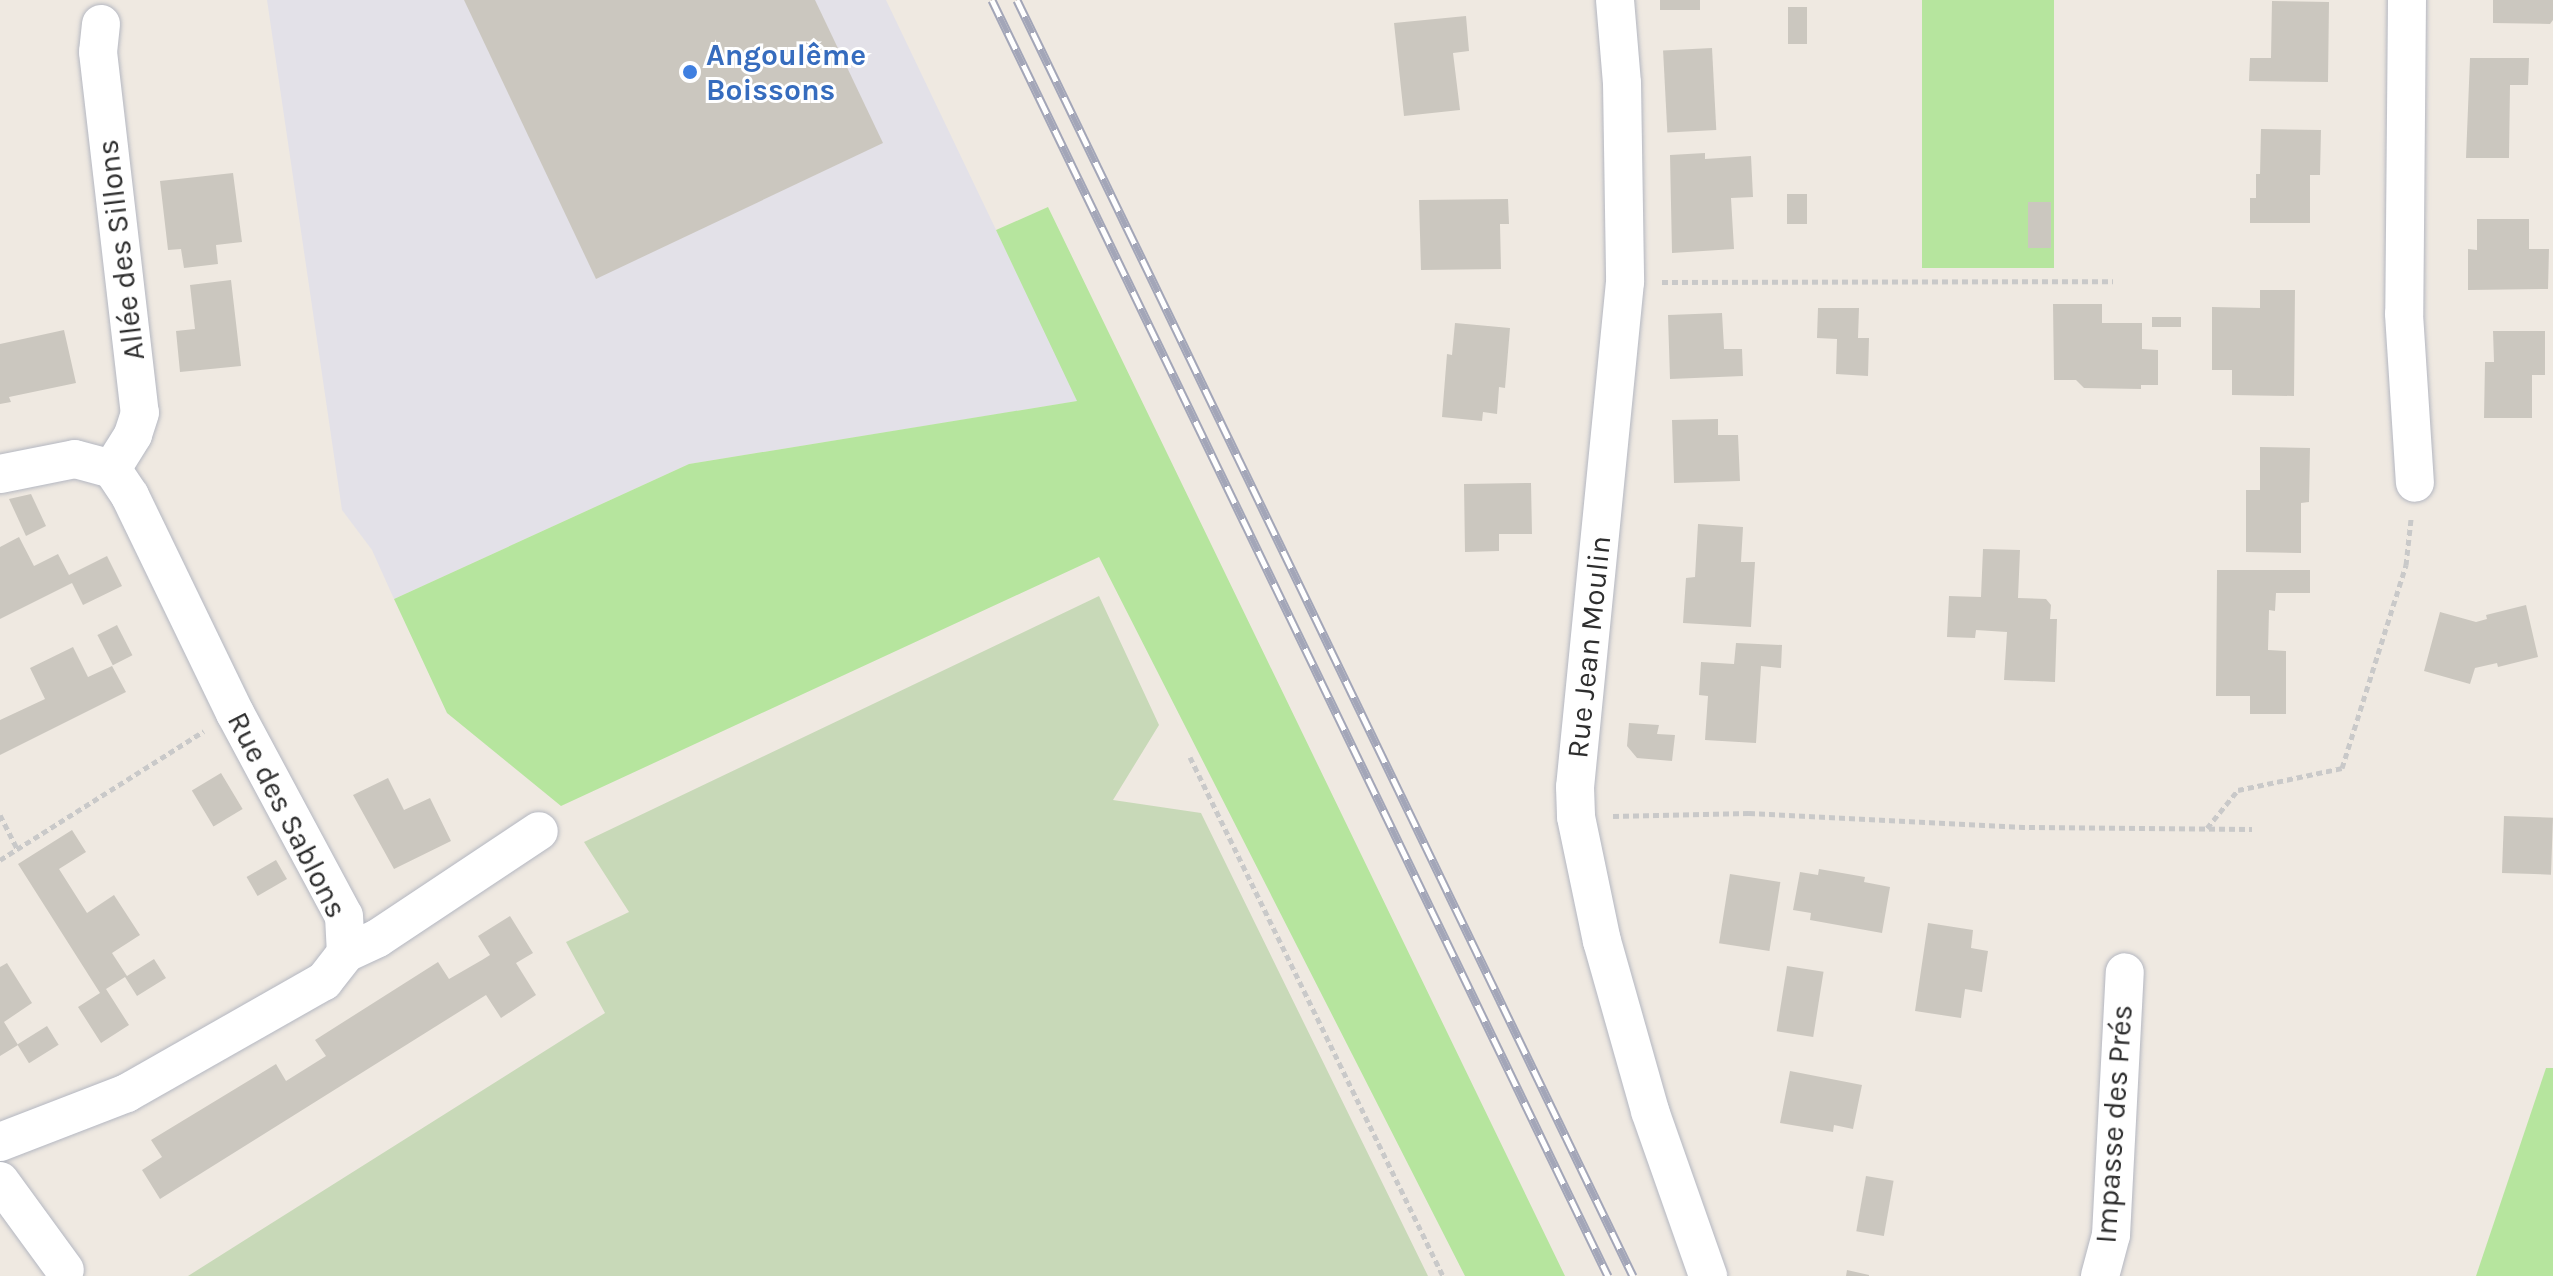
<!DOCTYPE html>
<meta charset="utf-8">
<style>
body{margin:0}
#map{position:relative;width:2553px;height:1276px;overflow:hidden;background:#efe9e1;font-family:Karla,sans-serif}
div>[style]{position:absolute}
.industrial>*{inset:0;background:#e3e1e8}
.green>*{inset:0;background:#b6e59e;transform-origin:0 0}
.cemetery>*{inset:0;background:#c8d9b8}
.building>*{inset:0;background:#cbc7bf;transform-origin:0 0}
.path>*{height:5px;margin-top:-2.5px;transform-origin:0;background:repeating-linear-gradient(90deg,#c9c9c9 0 6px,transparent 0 10px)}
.roads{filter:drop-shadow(0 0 2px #b4b7c1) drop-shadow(0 0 2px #b4b7c1)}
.minor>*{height:38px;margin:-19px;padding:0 19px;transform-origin:19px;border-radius:19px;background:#fff}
.rail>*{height:9px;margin-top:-4.5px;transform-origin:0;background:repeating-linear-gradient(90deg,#fff 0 18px,#a3a6b8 0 36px);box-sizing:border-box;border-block:2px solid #a3a6b8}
.dots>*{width:22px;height:22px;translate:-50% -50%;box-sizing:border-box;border:4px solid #fff;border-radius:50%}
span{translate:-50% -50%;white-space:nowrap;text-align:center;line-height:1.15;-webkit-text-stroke:6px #fff;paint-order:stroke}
.shop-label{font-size:30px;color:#366cbe;font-weight:700}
.left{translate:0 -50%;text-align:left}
.street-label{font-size:30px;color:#2e2e2e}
</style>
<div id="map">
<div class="industrial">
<i style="clip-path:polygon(267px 0,886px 0,1078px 401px,689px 464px,394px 599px,372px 550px,342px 510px)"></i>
</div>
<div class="green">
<i style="left:1922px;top:0;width:132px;height:268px"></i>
<i style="clip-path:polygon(1048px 207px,1565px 1276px,1465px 1276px,1099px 557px,561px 806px,447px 713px,394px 599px,689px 464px,1077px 401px,996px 230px)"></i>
<i style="clip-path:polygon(2546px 1068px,2553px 1068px,2553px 1276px,2476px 1276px)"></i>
</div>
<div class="cemetery">
<i style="clip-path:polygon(1099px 596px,1159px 725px,1113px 800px,1201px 813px,1428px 1276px,188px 1276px,605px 1013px,566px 942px,629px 912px,584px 842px)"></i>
</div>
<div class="building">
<i style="clip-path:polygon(464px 0,815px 0,883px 143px,596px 279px)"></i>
<i style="left:1660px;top:0;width:40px;height:10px"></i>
<i style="clip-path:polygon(2493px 0,2553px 0,2553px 20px,2550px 24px,2493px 23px)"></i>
<i style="clip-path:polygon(2272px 1px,2329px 2px,2328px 82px,2249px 81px,2250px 58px,2271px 58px)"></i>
<i style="left:1788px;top:7px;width:19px;height:37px"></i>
<i style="clip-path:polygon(1466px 16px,1469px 51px,1453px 53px,1460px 110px,1404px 116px,1394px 23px)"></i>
<i style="left:1712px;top:48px;width:82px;height:49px;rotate:87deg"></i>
<i style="clip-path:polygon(2470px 58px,2529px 58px,2528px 85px,2510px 85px,2509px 158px,2466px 158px)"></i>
<i style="clip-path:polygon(2261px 129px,2321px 130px,2320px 175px,2310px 175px,2310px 223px,2250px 223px,2250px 198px,2256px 198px,2256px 174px,2260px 174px)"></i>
<i style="clip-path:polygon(1705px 153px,1705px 159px,1751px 156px,1753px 197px,1731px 198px,1734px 249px,1672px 253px,1670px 155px)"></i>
<i style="clip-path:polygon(233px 173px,242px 242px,216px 245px,218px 264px,184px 268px,181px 249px,168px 250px,160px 181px)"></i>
<i style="left:1787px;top:194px;width:20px;height:30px"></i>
<i style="clip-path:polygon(1508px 199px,1509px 224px,1500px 224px,1501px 269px,1421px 270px,1419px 200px)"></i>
<i style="left:2028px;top:202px;width:23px;height:46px"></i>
<i style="clip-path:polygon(2477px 219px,2529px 219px,2529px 249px,2549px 249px,2548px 289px,2468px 290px,2468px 249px,2477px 250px)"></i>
<i style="clip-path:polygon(231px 280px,241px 366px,180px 372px,176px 331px,195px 329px,190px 285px)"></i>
<i style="clip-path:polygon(2260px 290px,2295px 290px,2294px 396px,2232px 395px,2232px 370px,2212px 370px,2212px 307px,2260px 308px)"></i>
<i style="clip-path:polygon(2053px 304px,2102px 304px,2102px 323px,2142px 323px,2142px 349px,2158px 350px,2158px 385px,2141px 385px,2141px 389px,2084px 388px,2076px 380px,2054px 380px)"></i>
<i style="clip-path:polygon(1818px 308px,1859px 308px,1858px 338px,1869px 338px,1868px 376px,1836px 374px,1837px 339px,1817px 338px)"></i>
<i style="clip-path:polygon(1722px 313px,1724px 349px,1742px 349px,1743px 376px,1670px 379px,1668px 315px)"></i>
<i style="left:2152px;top:317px;width:29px;height:10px"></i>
<i style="clip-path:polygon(1455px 323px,1510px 328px,1505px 388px,1499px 387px,1497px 414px,1483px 412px,1482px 421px,1442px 417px,1447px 354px,1452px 355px)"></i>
<i style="clip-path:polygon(64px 330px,76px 383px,9px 397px,11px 402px,0 404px,0 344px)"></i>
<i style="clip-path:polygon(2493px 331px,2545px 331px,2545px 375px,2532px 375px,2532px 418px,2484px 418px,2485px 362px,2494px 362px)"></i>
<i style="clip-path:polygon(1718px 419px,1718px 435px,1738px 435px,1740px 481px,1674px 483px,1672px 420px)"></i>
<i style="clip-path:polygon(2260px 447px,2310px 448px,2309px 502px,2301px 503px,2301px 553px,2246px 552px,2246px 490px,2260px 490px)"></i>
<i style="clip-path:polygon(1531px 483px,1532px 534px,1499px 534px,1499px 551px,1465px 552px,1464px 484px)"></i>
<i style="clip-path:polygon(31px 494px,46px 526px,26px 536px,9px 499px)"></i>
<i style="clip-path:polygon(1698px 524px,1743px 527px,1741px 562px,1755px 562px,1751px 627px,1683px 623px,1686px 578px,1695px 577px)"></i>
<i style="clip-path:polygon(19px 537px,34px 566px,58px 554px,69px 575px,107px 556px,122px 586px,83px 605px,72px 583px,0 619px,0 547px)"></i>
<i style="clip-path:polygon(1983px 549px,2020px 550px,2018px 598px,2046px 599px,2051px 605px,2050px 619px,2057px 619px,2055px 682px,2004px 680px,2007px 632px,1976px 630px,1975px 638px,1947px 637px,1949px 596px,1981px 597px)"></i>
<i style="clip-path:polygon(2217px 570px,2310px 570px,2310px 593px,2276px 593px,2275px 611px,2269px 610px,2268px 650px,2286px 651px,2286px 714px,2250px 714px,2250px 696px,2216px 696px)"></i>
<i style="clip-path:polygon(2526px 605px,2538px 657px,2498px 667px,2497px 663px,2475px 668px,2470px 684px,2424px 671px,2440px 612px,2476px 622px,2487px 619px,2486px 615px)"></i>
<i style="left:117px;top:625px;width:34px;height:22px;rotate:63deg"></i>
<i style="clip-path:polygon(1736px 643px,1782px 645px,1781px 668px,1761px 666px,1756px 743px,1705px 740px,1708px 696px,1699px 695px,1701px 662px,1734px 664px)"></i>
<i style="clip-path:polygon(73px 647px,88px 677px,112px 666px,126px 692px,0 755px,0 720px,45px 699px,30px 668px)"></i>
<i style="clip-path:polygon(1629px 723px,1659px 725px,1657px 734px,1675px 735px,1672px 761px,1637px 758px,1627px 746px)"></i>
<i style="left:221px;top:773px;width:42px;height:34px;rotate:59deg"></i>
<i style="clip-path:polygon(388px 778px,404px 810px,430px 798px,451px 841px,394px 869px,353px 795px)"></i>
<i style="left:2504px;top:816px;width:49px;height:57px;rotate:2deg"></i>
<i style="clip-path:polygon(72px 830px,86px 852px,59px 869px,87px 913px,114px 895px,140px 935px,112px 953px,127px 976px,154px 959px,166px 978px,137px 996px,125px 977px,106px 989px,129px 1025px,101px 1043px,78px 1007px,100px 993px,18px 864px)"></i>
<i style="left:276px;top:860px;width:22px;height:34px;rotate:60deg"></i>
<i style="clip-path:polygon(1819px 869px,1865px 877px,1864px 882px,1890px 887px,1882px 933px,1810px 920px,1811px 913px,1793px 910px,1800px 872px,1818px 875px)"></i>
<i style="left:1730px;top:874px;width:51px;height:70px;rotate:9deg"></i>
<i style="clip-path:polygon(510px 916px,533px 953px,516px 963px,536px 995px,501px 1018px,486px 995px,160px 1199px,142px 1170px,162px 1157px,151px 1140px,276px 1064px,286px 1081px,326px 1056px,315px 1040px,438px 962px,449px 979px,482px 960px,490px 955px,478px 936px)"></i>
<i style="clip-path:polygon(1928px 923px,1973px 930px,1971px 948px,1988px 951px,1982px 992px,1965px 989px,1961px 1018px,1915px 1011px)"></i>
<i style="clip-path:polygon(7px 963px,32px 1003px,4px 1022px,18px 1045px,0 1056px,0 967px)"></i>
<i style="left:1787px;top:966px;width:37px;height:66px;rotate:9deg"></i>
<i style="left:47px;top:1026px;width:22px;height:35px;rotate:58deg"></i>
<i style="clip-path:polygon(1790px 1071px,1862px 1085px,1853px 1129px,1834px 1125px,1833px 1132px,1780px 1123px)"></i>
<i style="left:1866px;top:1176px;width:28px;height:56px;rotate:10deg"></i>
<i style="clip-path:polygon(1847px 1270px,1869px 1275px,1869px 1276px,1846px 1276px)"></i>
</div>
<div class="path">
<i style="left:1662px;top:282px;width:451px;rotate:-0.1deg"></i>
<i style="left:1190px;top:757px;width:577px;rotate:64.01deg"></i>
<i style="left:0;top:815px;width:38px;rotate:63deg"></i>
<i style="left:1613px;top:816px;width:136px;rotate:-1.3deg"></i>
<i style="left:1749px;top:813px;width:280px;rotate:2.9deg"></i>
<i style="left:2029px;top:827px;width:223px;rotate:0.5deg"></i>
<i style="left:2207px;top:828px;width:49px;rotate:-50.8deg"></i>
<i style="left:2238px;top:790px;width:106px;rotate:-11.9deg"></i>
<i style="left:2342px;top:768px;width:213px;rotate:-72.5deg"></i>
<i style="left:2406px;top:565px;width:46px;rotate:-83.8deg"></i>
<i style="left:0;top:860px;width:241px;rotate:-32.3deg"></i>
</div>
<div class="roads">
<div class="minor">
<i style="left:1615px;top:0;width:83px;rotate:85.2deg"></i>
<i style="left:1622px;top:83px;width:199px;rotate:89.1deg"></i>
<i style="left:1625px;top:282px;width:507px;rotate:95.65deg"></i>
<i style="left:1575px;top:787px;width:30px;rotate:88deg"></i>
<i style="left:1576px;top:817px;width:127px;rotate:78.2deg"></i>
<i style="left:1602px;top:941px;width:177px;rotate:74.2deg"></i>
<i style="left:1650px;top:1111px;width:175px;rotate:70.6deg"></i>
<i style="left:2407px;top:0;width:314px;rotate:90.5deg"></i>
<i style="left:2404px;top:314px;width:169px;rotate:86.3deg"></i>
<i style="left:101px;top:24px;width:28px;rotate:96deg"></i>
<i style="left:98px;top:52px;width:363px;rotate:83.4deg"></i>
<i style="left:140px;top:413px;width:23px;rotate:108deg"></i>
<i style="left:133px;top:435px;width:40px;rotate:122deg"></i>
<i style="left:0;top:474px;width:76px;rotate:-11.3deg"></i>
<i style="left:75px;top:459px;width:38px;rotate:15deg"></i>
<i style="left:112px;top:469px;width:32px;rotate:56deg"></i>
<i style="left:130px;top:496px;width:241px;rotate:64.2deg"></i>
<i style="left:235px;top:713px;width:230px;rotate:61.8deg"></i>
<i style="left:344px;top:916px;width:37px;rotate:87deg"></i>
<i style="left:346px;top:953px;width:36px;rotate:128deg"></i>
<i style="left:324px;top:981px;width:227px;rotate:150.4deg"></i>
<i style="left:127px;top:1093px;width:136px;rotate:158.9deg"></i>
<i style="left:346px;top:953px;width:35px;rotate:-25deg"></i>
<i style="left:378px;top:938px;width:193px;rotate:-33.6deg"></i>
<i style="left:0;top:1181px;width:110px;rotate:53.9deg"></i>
<i style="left:2100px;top:1276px;width:42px;rotate:-75deg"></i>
<i style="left:2111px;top:1235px;width:263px;rotate:-87deg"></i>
</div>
</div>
<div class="rail">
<i style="left:992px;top:0;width:1417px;rotate:64.23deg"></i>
<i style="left:1017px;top:0;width:1417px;rotate:64.23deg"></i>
</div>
<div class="dots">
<i style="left:690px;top:72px;background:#3f7fe0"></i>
</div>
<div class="shop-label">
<span class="left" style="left:706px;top:72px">Angoulême<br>Boissons</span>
</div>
<div class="street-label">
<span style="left:121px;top:250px;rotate:-97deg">Allée des Sillons</span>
<span style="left:1589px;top:647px;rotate:-84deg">Rue Jean Moulin</span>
<span style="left:287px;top:815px;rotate:63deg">Rue des Sablons</span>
<span style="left:2114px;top:1124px;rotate:-86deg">Impasse des Prés</span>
</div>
</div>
